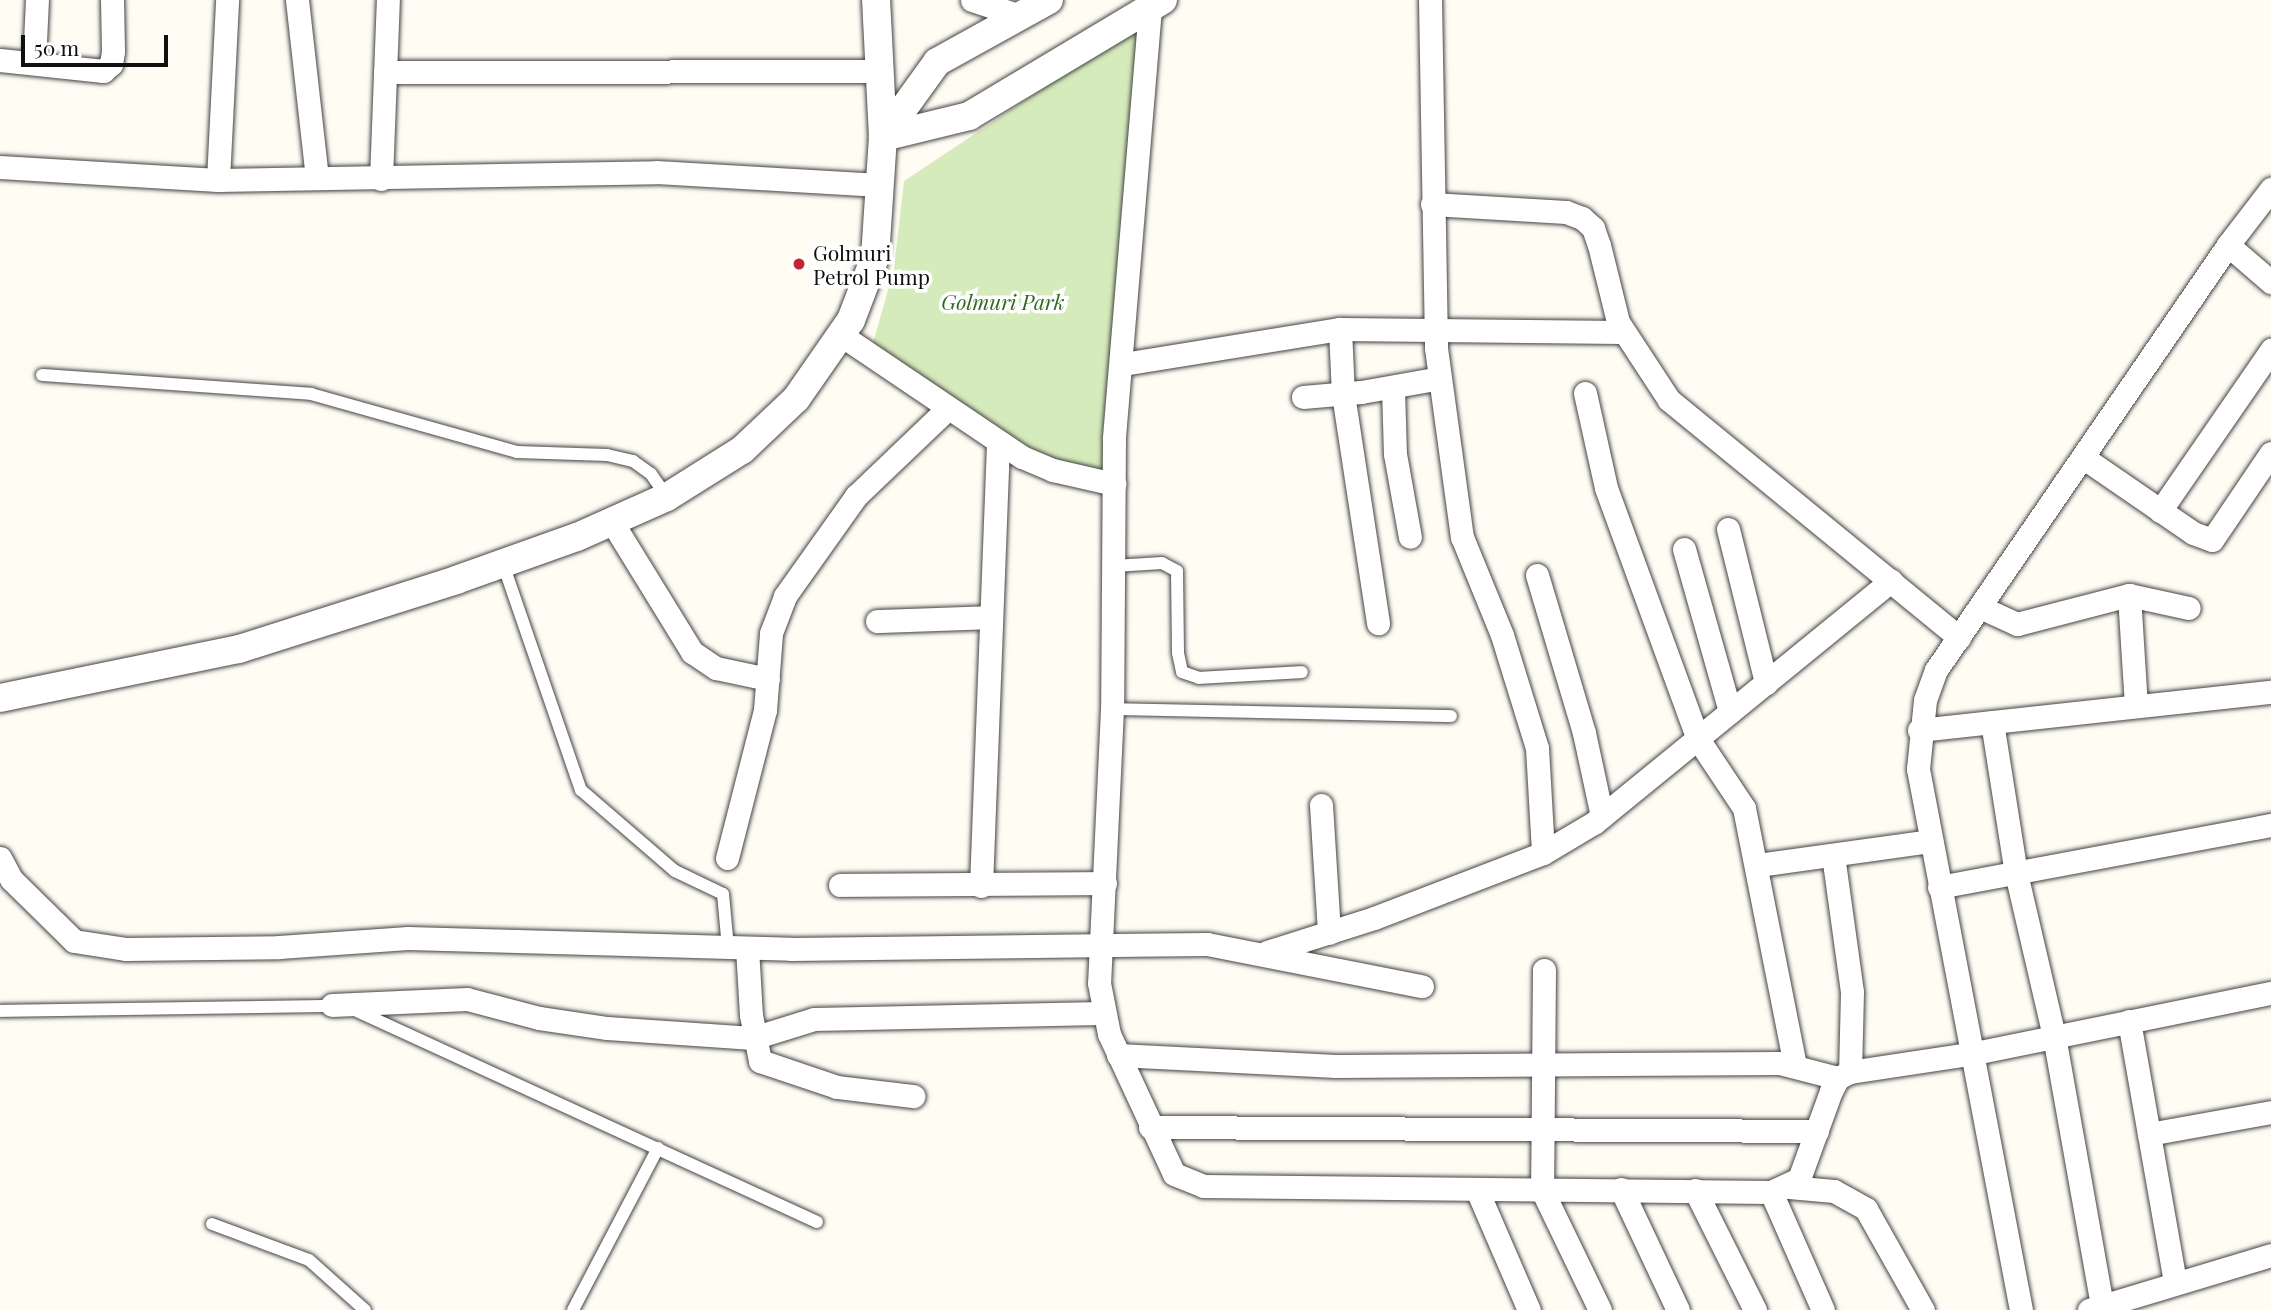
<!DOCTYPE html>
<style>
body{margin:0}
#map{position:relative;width:2271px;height:1310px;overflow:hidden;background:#fffcf4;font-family:"Playfair Display",serif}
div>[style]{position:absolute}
.green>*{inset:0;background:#d6ebbc}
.roads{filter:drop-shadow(0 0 2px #434343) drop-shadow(0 0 2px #434343)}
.service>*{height:12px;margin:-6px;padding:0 6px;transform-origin:6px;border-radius:6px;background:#fff}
.minor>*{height:23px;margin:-11.5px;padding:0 11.5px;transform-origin:11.5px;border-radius:11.5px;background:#fff}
.tertiary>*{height:28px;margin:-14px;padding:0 14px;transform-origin:14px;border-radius:14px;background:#fff}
.dots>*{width:19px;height:19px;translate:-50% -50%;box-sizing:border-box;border:4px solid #fff;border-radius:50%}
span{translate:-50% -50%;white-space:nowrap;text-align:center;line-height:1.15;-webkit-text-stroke:7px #fff;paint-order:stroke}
.poi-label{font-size:21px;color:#101010}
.left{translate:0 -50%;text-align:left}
.park-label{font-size:21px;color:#316a1f;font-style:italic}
.scale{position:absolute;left:21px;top:35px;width:147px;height:32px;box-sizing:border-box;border:4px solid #101010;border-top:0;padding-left:9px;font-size:21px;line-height:24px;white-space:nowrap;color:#101010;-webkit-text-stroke:5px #fff;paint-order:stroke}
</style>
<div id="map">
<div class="green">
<i style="clip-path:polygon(1143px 22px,1119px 235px,1109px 448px,1102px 473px,1024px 450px,871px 350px,894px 269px,904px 181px)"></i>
</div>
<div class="roads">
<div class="service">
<i style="left:42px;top:375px;width:270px;rotate:4deg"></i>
<i style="left:311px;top:394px;width:214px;rotate:15.7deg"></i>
<i style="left:517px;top:452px;width:90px;rotate:1.9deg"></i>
<i style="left:607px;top:455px;width:27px;rotate:13deg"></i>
<i style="left:633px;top:461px;width:22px;rotate:36deg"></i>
<i style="left:651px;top:474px;width:28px;rotate:55deg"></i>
<i style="left:503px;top:564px;width:239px;rotate:71deg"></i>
<i style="left:581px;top:790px;width:124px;rotate:40.8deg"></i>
<i style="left:675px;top:871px;width:53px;rotate:25.6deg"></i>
<i style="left:723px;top:894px;width:54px;rotate:84.7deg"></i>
<i style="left:1114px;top:566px;width:48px;rotate:-3.6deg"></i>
<i style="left:1162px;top:563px;width:17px;rotate:28deg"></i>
<i style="left:1177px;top:571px;width:82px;rotate:89.3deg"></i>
<i style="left:1178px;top:653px;width:19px;rotate:78deg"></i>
<i style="left:1182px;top:672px;width:18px;rotate:19deg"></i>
<i style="left:1199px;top:678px;width:103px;rotate:-3.3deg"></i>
<i style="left:1112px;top:709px;width:339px;rotate:1.2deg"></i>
<i style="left:0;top:1011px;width:335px;rotate:-0.9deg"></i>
<i style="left:357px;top:1011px;width:506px;rotate:24.64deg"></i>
<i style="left:212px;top:1224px;width:103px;rotate:20.4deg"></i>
<i style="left:309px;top:1260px;width:75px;rotate:41.8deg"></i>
<i style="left:573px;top:1310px;width:183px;rotate:-62.3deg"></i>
</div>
<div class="minor">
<i style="left:297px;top:0;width:178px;rotate:83.6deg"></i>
<i style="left:972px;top:0;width:51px;rotate:18.4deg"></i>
<i style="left:1430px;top:0;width:348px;rotate:89deg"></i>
<i style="left:1436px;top:348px;width:191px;rotate:82.2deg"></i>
<i style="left:1462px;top:537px;width:106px;rotate:67.8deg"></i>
<i style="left:1502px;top:635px;width:118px;rotate:72.8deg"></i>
<i style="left:1537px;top:748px;width:105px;rotate:86.7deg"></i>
<i style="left:1150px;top:8px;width:433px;rotate:94.8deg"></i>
<i style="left:1114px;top:439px;width:270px;rotate:90.4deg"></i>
<i style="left:1112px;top:709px;width:274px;rotate:92.7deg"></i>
<i style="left:1099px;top:983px;width:52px;rotate:78.9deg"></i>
<i style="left:1109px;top:1034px;width:154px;rotate:65.1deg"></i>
<i style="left:1174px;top:1174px;width:31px;rotate:22deg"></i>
<i style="left:1203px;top:1186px;width:568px;rotate:0.61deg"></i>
<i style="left:1771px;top:1192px;width:31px;rotate:-25deg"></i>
<i style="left:1799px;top:1179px;width:94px;rotate:-70deg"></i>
<i style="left:1831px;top:1091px;width:15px;rotate:-62deg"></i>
<i style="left:1838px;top:1078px;width:13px;rotate:-27deg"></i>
<i style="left:1850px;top:1072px;width:126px;rotate:-8.6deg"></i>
<i style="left:1975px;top:1053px;width:302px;rotate:-11.5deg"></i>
<i style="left:0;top:60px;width:104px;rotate:6.1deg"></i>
<i style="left:103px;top:71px;width:11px;rotate:-41deg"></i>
<i style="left:111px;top:64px;width:13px;rotate:-81deg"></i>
<i style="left:113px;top:51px;width:51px;rotate:-91.1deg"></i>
<i style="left:34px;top:63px;width:63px;rotate:-87.3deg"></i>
<i style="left:385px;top:72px;width:495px;rotate:-0.1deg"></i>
<i style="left:0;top:167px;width:218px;rotate:3.4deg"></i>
<i style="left:218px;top:180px;width:438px;rotate:-1deg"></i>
<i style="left:656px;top:172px;width:224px;rotate:3.3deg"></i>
<i style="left:381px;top:179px;width:179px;rotate:-87.8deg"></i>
<i style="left:218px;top:180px;width:180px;rotate:-87.1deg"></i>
<i style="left:1432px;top:204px;width:134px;rotate:3.4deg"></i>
<i style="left:1566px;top:212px;width:17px;rotate:21deg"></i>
<i style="left:1582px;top:218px;width:15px;rotate:42deg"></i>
<i style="left:1593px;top:228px;width:18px;rotate:71deg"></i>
<i style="left:1599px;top:245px;width:79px;rotate:76.1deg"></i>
<i style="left:1618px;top:322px;width:93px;rotate:56.8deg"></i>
<i style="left:1669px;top:400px;width:375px;rotate:39.3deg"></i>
<i style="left:2228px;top:245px;width:57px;rotate:40.7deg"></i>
<i style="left:1340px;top:329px;width:65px;rotate:87.4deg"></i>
<i style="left:1343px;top:394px;width:232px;rotate:81.3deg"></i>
<i style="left:841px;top:335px;width:218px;rotate:34deg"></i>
<i style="left:1022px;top:457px;width:34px;rotate:23deg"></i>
<i style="left:1053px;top:470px;width:63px;rotate:12.9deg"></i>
<i style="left:1123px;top:364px;width:220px;rotate:-9.2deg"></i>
<i style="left:1340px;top:329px;width:283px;rotate:0.6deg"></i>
<i style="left:1393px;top:388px;width:66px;rotate:88.3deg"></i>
<i style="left:1395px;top:454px;width:84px;rotate:79.8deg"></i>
<i style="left:1585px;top:393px;width:97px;rotate:77.5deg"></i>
<i style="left:1606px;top:488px;width:267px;rotate:69.9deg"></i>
<i style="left:1698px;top:739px;width:83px;rotate:56.3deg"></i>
<i style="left:1744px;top:808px;width:262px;rotate:78.8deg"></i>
<i style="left:1303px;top:397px;width:58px;rotate:-4.9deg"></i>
<i style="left:1361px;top:392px;width:80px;rotate:-10deg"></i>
<i style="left:2084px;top:458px;width:132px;rotate:34.5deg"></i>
<i style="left:2193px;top:533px;width:20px;rotate:20deg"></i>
<i style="left:2212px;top:540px;width:105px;rotate:-55.9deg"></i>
<i style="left:2160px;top:511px;width:196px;rotate:-55.4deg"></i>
<i style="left:612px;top:522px;width:153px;rotate:58.4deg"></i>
<i style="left:692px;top:652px;width:29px;rotate:34deg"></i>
<i style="left:716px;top:668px;width:53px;rotate:11.9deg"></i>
<i style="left:1728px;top:529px;width:159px;rotate:76.1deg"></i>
<i style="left:1684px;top:549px;width:169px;rotate:74.2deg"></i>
<i style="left:1537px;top:575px;width:165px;rotate:73.4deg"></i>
<i style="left:1584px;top:733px;width:85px;rotate:77.8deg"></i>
<i style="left:2129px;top:595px;width:111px;rotate:86.4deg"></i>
<i style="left:1980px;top:607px;width:41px;rotate:24.7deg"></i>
<i style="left:2017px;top:624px;width:116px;rotate:-14.5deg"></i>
<i style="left:2129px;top:595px;width:61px;rotate:12.2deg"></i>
<i style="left:877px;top:621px;width:112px;rotate:-2deg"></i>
<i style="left:1992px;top:722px;width:153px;rotate:81deg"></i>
<i style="left:2016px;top:873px;width:167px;rotate:76.9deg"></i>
<i style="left:2054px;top:1036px;width:274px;rotate:79.9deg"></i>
<i style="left:1919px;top:730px;width:354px;rotate:-6.2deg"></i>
<i style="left:1321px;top:805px;width:128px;rotate:86.4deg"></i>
<i style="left:1833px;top:855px;width:138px;rotate:82.1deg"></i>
<i style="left:1852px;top:992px;width:80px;rotate:91.4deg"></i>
<i style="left:0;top:858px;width:24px;rotate:62deg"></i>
<i style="left:11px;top:879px;width:88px;rotate:44.5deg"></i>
<i style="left:74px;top:941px;width:53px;rotate:8.7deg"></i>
<i style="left:126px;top:949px;width:153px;rotate:-0.7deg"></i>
<i style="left:279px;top:947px;width:129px;rotate:-4deg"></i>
<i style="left:408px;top:938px;width:383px;rotate:1.6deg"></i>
<i style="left:791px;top:949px;width:416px;rotate:-0.7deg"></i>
<i style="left:1207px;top:944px;width:219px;rotate:11.1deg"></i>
<i style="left:727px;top:858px;width:153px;rotate:-75.6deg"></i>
<i style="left:765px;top:710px;width:77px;rotate:-85.5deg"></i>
<i style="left:771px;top:633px;width:40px;rotate:-69deg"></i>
<i style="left:785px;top:596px;width:123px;rotate:-54.6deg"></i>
<i style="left:856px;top:496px;width:127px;rotate:-43.7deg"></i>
<i style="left:1758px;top:865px;width:175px;rotate:-7.9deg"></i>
<i style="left:840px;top:885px;width:265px;rotate:-0.4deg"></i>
<i style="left:981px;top:886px;width:443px;rotate:-87.8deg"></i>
<i style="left:1939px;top:887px;width:338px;rotate:-10.6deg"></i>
<i style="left:747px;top:948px;width:67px;rotate:86.6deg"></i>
<i style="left:751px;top:1015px;width:47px;rotate:78.9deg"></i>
<i style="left:760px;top:1061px;width:81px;rotate:18.7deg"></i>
<i style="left:837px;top:1087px;width:77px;rotate:6.8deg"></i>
<i style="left:1267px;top:952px;width:112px;rotate:-17.6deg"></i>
<i style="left:1374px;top:918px;width:181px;rotate:-21deg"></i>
<i style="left:1543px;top:853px;width:61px;rotate:-30.8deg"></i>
<i style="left:1595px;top:822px;width:382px;rotate:-39.2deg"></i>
<i style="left:1544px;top:970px;width:220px;rotate:90.5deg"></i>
<i style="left:1542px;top:1190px;width:133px;rotate:64.2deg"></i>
<i style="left:332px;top:1005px;width:135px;rotate:-2.5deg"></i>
<i style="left:467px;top:999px;width:74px;rotate:14.8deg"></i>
<i style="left:539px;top:1018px;width:69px;rotate:8.4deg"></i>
<i style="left:607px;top:1028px;width:146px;rotate:3.9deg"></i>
<i style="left:753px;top:1038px;width:64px;rotate:-17.3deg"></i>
<i style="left:814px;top:1019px;width:287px;rotate:-1.2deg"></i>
<i style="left:2129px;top:1021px;width:265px;rotate:80deg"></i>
<i style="left:1118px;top:1055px;width:218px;rotate:2.9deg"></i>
<i style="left:1336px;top:1066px;width:444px;rotate:-0.4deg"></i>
<i style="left:1780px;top:1063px;width:60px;rotate:14.5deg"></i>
<i style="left:1150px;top:1127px;width:667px;rotate:0.34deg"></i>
<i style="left:2149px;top:1134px;width:124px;rotate:-10.2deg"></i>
<i style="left:1789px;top:1187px;width:45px;rotate:5.1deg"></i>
<i style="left:1834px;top:1191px;width:37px;rotate:29deg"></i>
<i style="left:1866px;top:1209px;width:116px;rotate:60.6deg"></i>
<i style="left:1621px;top:1189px;width:134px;rotate:64.8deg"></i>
<i style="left:1477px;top:1190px;width:131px;rotate:66.6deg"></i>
<i style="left:1695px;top:1190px;width:134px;rotate:63.4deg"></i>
<i style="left:1771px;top:1192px;width:129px;rotate:66.2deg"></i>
<i style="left:2021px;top:1310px;width:551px;rotate:-100.78deg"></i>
<i style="left:1918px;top:769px;width:69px;rotate:-84.2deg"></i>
<i style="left:1925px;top:700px;width:32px;rotate:-70deg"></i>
<i style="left:1936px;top:670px;width:516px;rotate:-55.51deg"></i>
<i style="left:2228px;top:245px;width:71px;rotate:-52.5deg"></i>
<i style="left:2089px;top:1310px;width:190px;rotate:-16.8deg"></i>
</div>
<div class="tertiary">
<i style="left:883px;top:137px;width:89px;rotate:-13.7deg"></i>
<i style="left:969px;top:116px;width:226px;rotate:-30.9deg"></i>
<i style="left:883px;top:137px;width:92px;rotate:-54.2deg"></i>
<i style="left:937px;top:62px;width:128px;rotate:-29deg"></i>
<i style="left:0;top:698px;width:244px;rotate:-11.6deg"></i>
<i style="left:239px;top:649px;width:228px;rotate:-17.6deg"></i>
<i style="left:456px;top:580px;width:128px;rotate:-19.6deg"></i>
<i style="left:577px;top:537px;width:98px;rotate:-24deg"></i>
<i style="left:667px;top:497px;width:89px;rotate:-32.1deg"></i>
<i style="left:742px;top:450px;width:74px;rotate:-43.4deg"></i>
<i style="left:796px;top:399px;width:96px;rotate:-55.2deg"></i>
<i style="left:851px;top:320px;width:67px;rotate:-69.1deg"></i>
<i style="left:875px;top:257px;width:120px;rotate:-86.2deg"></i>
<i style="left:883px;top:137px;width:137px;rotate:-92.9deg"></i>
</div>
</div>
<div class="dots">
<i style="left:799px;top:264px;background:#c32633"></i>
</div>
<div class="poi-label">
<span class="left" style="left:813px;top:264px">Golmuri<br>Petrol Pump</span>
</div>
<div class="park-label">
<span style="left:1003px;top:301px">Golmuri Park</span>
</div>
<div class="scale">50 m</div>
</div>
